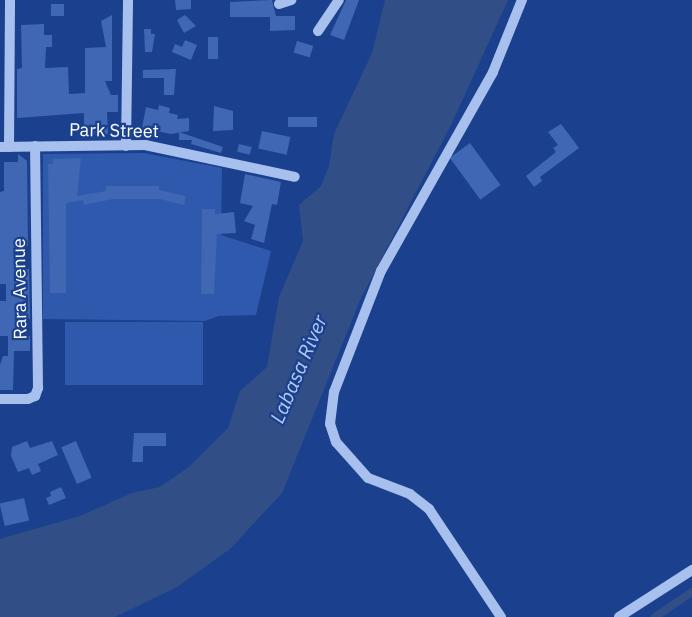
<!DOCTYPE html>
<style>
body{margin:0}
#map{position:relative;width:692px;height:617px;overflow:hidden;background:#1b418e;font-family:"IBM Plex Sans",sans-serif}
div>[style]{position:absolute}
.green>*{inset:0;background:#2e59ac;transform-origin:0 0}
.water>*{inset:0;background:#324e87}
.canal>*{height:8px;margin:-4px;padding:0 4px;transform-origin:4px;border-radius:4px;background:#324e87}
.building>*{inset:0;background:#3f67b4;transform-origin:0 0}
.minor>*{height:10px;margin:-5px;padding:0 5px;transform-origin:5px;border-radius:5px;background:#a8c0ee}
span{translate:-50% -50%;white-space:nowrap;text-align:center;line-height:1.15;-webkit-text-stroke:4.5px #1b418e;paint-order:stroke}
.street-label{font-size:18px;color:#fff}
.water-label{font-size:20px;color:#b4cbf5;font-style:italic}
</style>
<div id="map">
<div class="green">
<i style="clip-path:polygon(144px 153px,222px 168px,221px 235px,271px 251px,256px 315px,219px 316px,205px 321px,43px 319px,43px 154px)"></i>
<i style="left:65px;top:322px;width:138px;height:63px"></i>
</div>
<div class="water">
<i style="clip-path:polygon(385px 0,508px 0,451px 125px,361px 298px,282px 493px,230px 549px,177px 587px,115px 617px,0 617px,0 539px,80px 516px,132px 493px,160px 487px,190px 466px,228px 428px,240px 391px,267px 367px,279px 297px,303px 241px,299px 205px,321px 186px,329px 166px,334px 134px,372px 53px)"></i>
</div>
<div class="canal">
<i style="left:655px;top:617px;width:45px;rotate:-34deg"></i>
</div>
<div class="building">
<i style="clip-path:polygon(175px 0,191px 0,191px 9px,176px 10px)"></i>
<i style="clip-path:polygon(272px 0,276px 16px,295px 16px,295px 30px,270px 31px,270px 17px,230px 17px,230px 2px)"></i>
<i style="clip-path:polygon(346px 0,359px 0,344px 40px,330px 35px)"></i>
<i style="left:51px;top:4px;width:13px;height:12px"></i>
<i style="clip-path:polygon(112px 15px,112px 81px,105px 81px,111px 95px,118px 95px,118px 112px,107px 112px,108px 134px,84px 134px,84px 113px,17px 118px,17px 69px,22px 68px,21px 25px,44px 24px,44px 35px,52px 35px,52px 47px,46px 47px,45px 68px,68px 67px,69px 94px,85px 93px,85px 48px,106px 47px,101px 21px)"></i>
<i style="clip-path:polygon(185px 15px,196px 26px,184px 33px,177px 20px)"></i>
<i style="clip-path:polygon(144px 29px,151px 29px,151px 34px,155px 34px,152px 52px,145px 52px)"></i>
<i style="left:218px;top:37px;width:22px;height:10px;rotate:90deg"></i>
<i style="clip-path:polygon(185px 40px,197px 45px,191px 60px,172px 52px,175px 44px,182px 47px)"></i>
<i style="left:297px;top:41px;width:17px;height:12px;rotate:17deg"></i>
<i style="clip-path:polygon(176px 69px,174px 95px,164px 95px,164px 78px,143px 78px,143px 70px)"></i>
<i style="clip-path:polygon(159px 105px,170px 108px,169px 113px,178px 115px,177px 119px,189px 118px,189px 131px,171px 134px,142px 128px,146px 107px,158px 110px)"></i>
<i style="clip-path:polygon(214px 106px,233px 111px,233px 130px,213px 131px)"></i>
<i style="left:288px;top:117px;width:29px;height:10px"></i>
<i style="clip-path:polygon(561px 124px,579px 148px,540px 177px,542px 181px,534px 187px,526px 176px,556px 152px,553px 148px,558px 145px,548px 132px)"></i>
<i style="left:262px;top:131px;width:29px;height:18px;rotate:12deg"></i>
<i style="clip-path:polygon(179px 132px,223px 147px,221px 153px,191px 144px,192px 140px,179px 140px)"></i>
<i style="left:470px;top:143px;width:52px;height:25px;rotate:54deg"></i>
<i style="left:239px;top:144px;width:13px;height:8px;rotate:13deg"></i>
<i style="clip-path:polygon(18px 154px,27px 161px,28px 246px,21px 246px,21px 269px,29px 269px,30px 319px,15px 319px,16px 337px,30px 336px,30px 351px,14px 351px,13px 390px,0 390px,0 365px,3px 356px,8px 356px,8px 336px,0 336px,0 301px,6px 301px,6px 284px,0 284px,0 192px,4px 191px,4px 162px,18px 162px)"></i>
<i style="clip-path:polygon(81px 158px,77px 196px,106px 191px,106px 186px,159px 186px,159px 190px,186px 196px,184px 205px,160px 199px,113px 199px,84px 205px,83px 200px,66px 203px,66px 293px,50px 293px,48px 164px,53px 164px,53px 159px)"></i>
<i style="clip-path:polygon(245px 174px,281px 182px,277px 205px,272px 204px,264px 243px,251px 239px,255px 225px,244px 221px,253px 206px,240px 203px)"></i>
<i style="clip-path:polygon(202px 209px,215px 209px,215px 214px,234px 212px,236px 233px,217px 234px,214px 294px,201px 294px)"></i>
<i style="clip-path:polygon(134px 433px,166px 433px,166px 446px,143px 446px,143px 462px,132px 462px)"></i>
<i style="clip-path:polygon(27px 441px,30px 448px,52px 441px,58px 455px,38px 464px,41px 471px,32px 475px,29px 468px,18px 472px,11px 456px,12px 447px)"></i>
<i style="left:76px;top:441px;width:40px;height:16px;rotate:67deg"></i>
<i style="clip-path:polygon(61px 487px,66px 498px,49px 505px,46px 498px,51px 496px,50px 492px)"></i>
<i style="left:24px;top:498px;width:23px;height:25px;rotate:77deg"></i>
</div>
<div class="minor">
<i style="left:279px;top:4px;width:13px;rotate:-18deg"></i>
<i style="left:318px;top:31px;width:37px;rotate:-56deg"></i>
<i style="left:126px;top:146px;width:146px;rotate:-89.2deg"></i>
<i style="left:0;top:147px;width:145px;rotate:-0.8deg"></i>
<i style="left:145px;top:145px;width:153px;rotate:12deg"></i>
<i style="left:9px;top:147px;width:147px;rotate:-89.6deg"></i>
<i style="left:0;top:399px;width:28px"></i>
<i style="left:28px;top:399px;width:8px;rotate:-23deg"></i>
<i style="left:35px;top:396px;width:9px;rotate:-69deg"></i>
<i style="left:38px;top:388px;width:242px;rotate:-90.7deg"></i>
<i style="left:501px;top:617px;width:130px;rotate:-123.7deg"></i>
<i style="left:429px;top:509px;width:24px;rotate:-142deg"></i>
<i style="left:410px;top:494px;width:45px;rotate:-159.1deg"></i>
<i style="left:368px;top:478px;width:48px;rotate:-131.6deg"></i>
<i style="left:336px;top:442px;width:19px;rotate:-108deg"></i>
<i style="left:330px;top:424px;width:32px;rotate:-83deg"></i>
<i style="left:334px;top:392px;width:130px;rotate:-68.8deg"></i>
<i style="left:381px;top:271px;width:228px;rotate:-60.6deg"></i>
<i style="left:493px;top:72px;width:78px;rotate:-68.1deg"></i>
<i style="left:619px;top:617px;width:87px;rotate:-32.8deg"></i>
</div>
<div class="street-label">
<span style="left:114px;top:131px;rotate:1deg">Park Street</span>
<span style="left:20px;top:289px;rotate:-91deg">Rara Avenue</span>
</div>
<div class="water-label">
<span style="left:298px;top:369px;rotate:-67deg">Labasa River</span>
</div>
</div>
